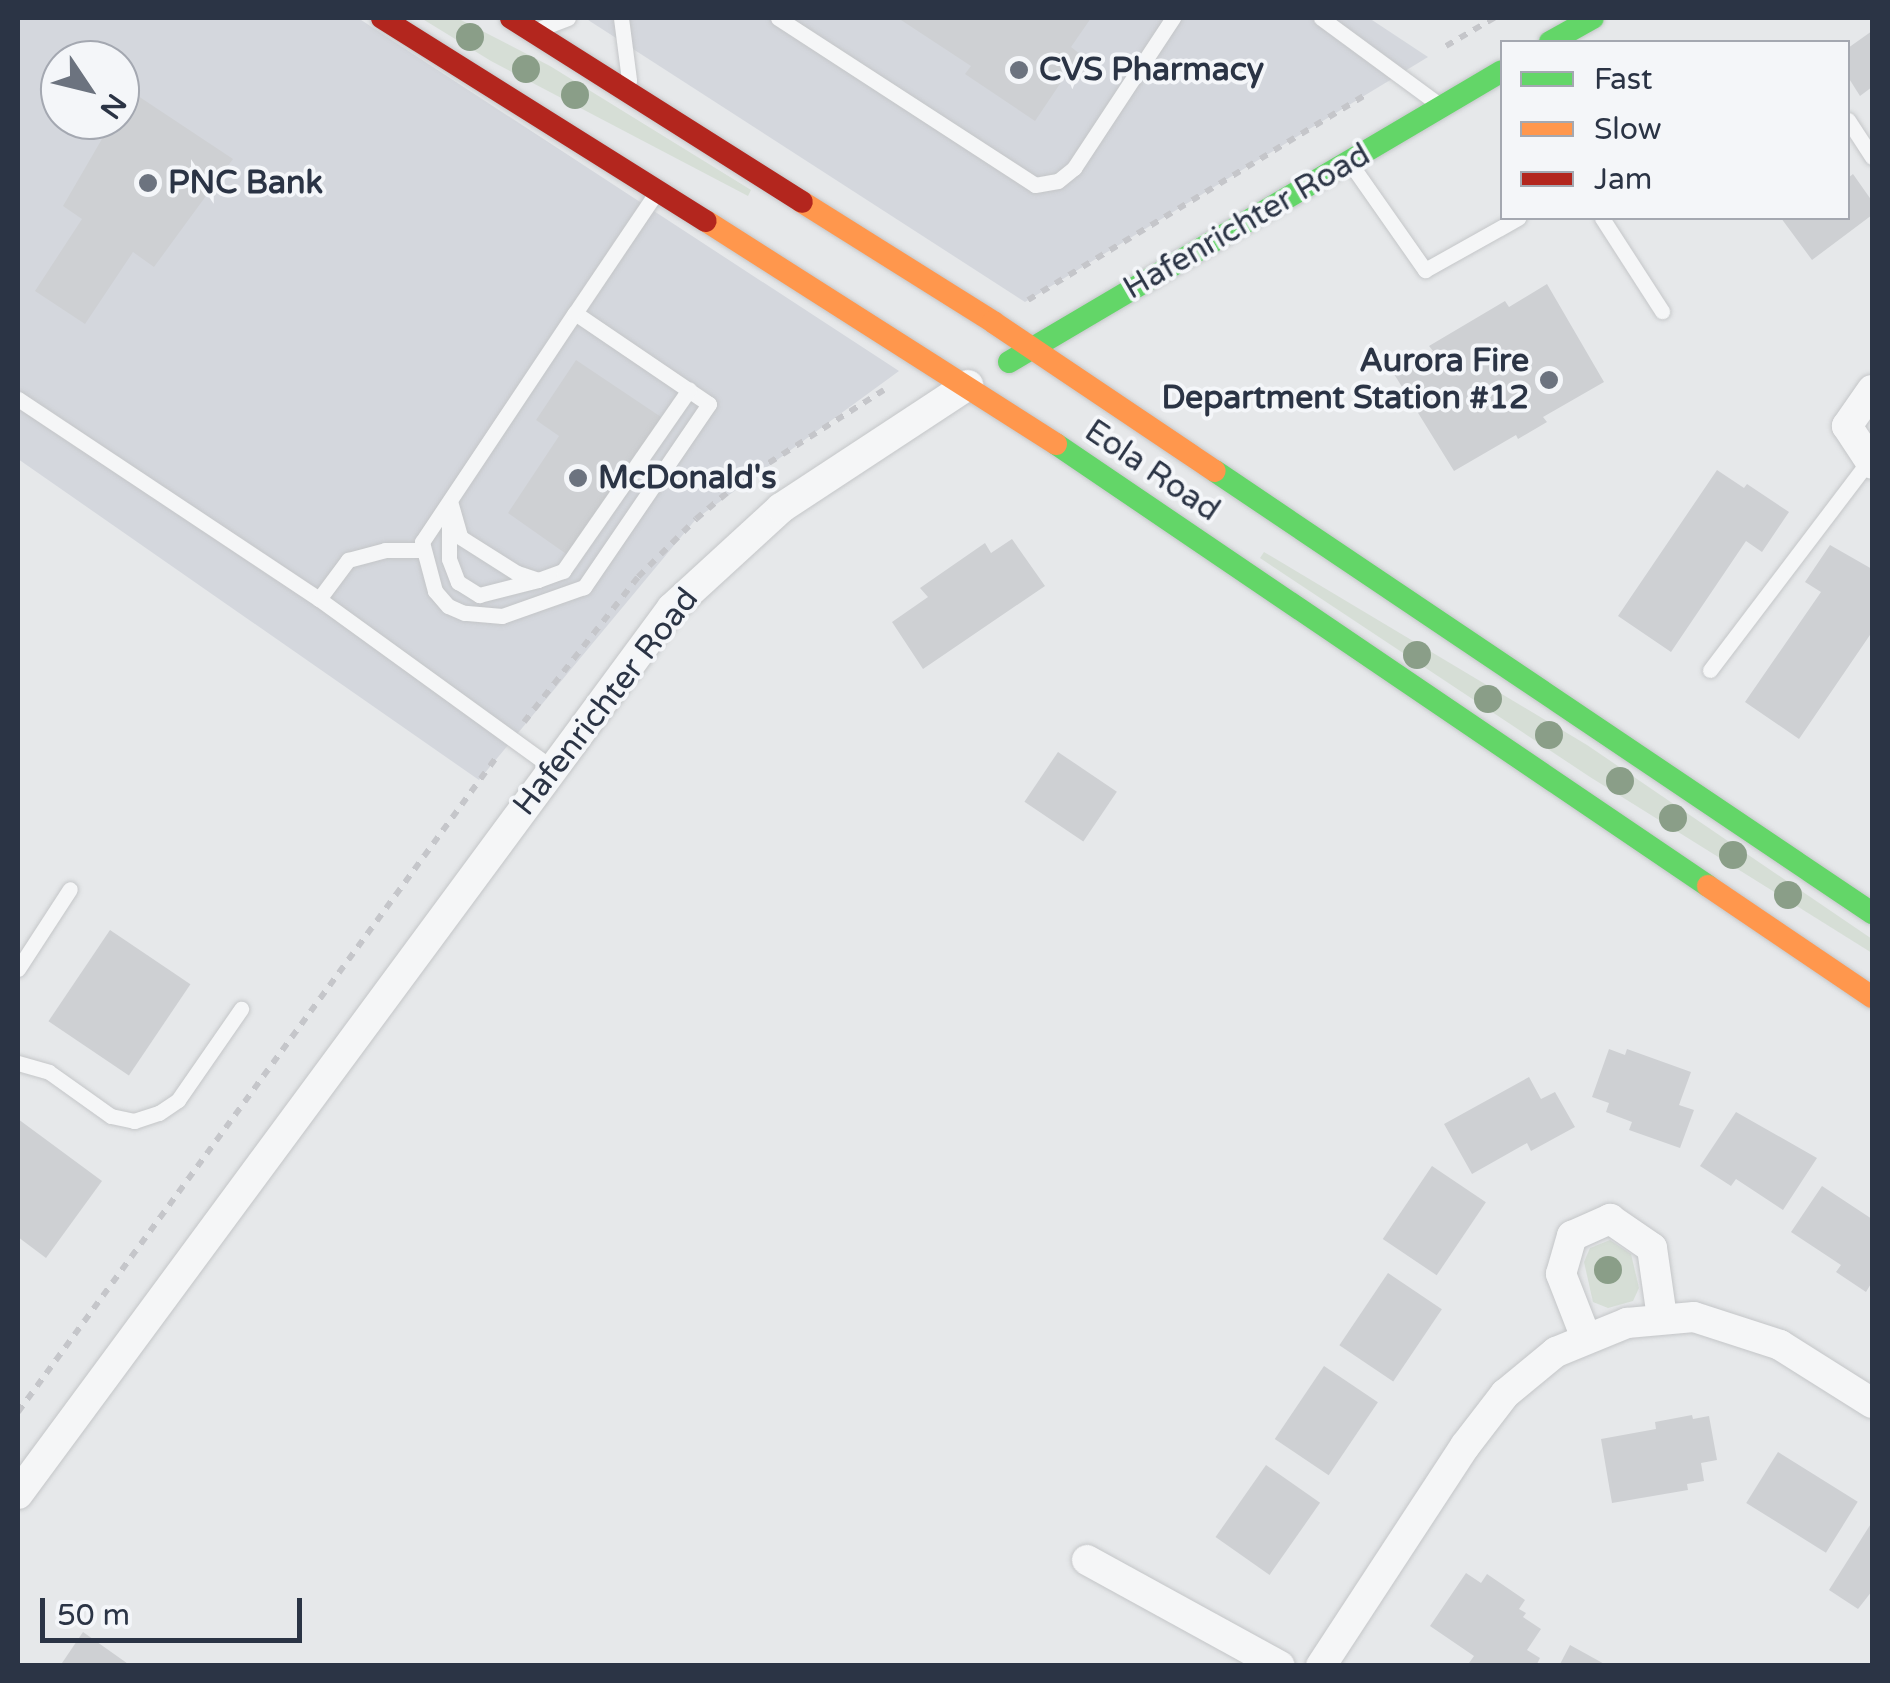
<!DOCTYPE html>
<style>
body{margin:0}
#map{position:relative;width:1890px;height:1683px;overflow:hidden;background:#e6e8ea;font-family:"Varela Round",sans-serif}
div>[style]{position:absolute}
.built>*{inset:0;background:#d4d7dd}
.green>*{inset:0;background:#d6ded6}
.building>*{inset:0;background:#ced0d3;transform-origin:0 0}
.path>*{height:6px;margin-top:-3px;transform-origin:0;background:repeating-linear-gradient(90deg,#c5c6ca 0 8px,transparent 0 16px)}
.roads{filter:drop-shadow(0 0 2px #c4c6c8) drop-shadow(0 0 2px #c4c6c8)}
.lane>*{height:15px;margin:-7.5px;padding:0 7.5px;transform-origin:7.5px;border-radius:7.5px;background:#f5f6f7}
.street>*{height:30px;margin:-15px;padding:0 15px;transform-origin:15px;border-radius:15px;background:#f5f6f7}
.fast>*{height:22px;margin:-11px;padding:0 11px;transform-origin:11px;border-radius:11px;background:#63d668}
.slow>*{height:22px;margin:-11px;padding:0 11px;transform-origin:11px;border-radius:11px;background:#ff974d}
.jam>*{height:22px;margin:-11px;padding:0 11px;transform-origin:11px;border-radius:11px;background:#b3261e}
.trees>*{width:28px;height:28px;margin:-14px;border-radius:50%;background:#8a9e88}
.dots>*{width:28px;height:28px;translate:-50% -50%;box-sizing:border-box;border:5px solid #f4f6f9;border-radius:50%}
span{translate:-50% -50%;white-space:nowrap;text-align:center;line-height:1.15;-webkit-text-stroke:8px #f4f6f9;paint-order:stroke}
.poi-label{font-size:32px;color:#2b3445;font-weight:700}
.left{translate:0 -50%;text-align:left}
.right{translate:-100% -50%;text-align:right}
.street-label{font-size:32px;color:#2b3445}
.frame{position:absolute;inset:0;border:20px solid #2b3445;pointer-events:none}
.legend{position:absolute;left:1500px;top:40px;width:350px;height:180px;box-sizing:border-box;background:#f4f6f9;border:2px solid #a4a8b1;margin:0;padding:12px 18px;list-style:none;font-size:30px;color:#2b3445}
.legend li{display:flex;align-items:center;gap:20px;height:50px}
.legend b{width:50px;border:2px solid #a4a8b1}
.north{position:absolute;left:40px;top:40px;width:100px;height:100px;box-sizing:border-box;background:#f4f6f9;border:2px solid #a4a8b1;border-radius:50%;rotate:125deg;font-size:28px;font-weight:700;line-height:40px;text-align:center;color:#2b3445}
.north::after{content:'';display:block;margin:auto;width:35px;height:45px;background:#6c737f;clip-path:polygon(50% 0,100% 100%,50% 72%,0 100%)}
.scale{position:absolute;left:40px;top:1598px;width:262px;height:45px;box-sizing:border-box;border:5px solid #2b3445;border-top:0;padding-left:12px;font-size:30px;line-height:35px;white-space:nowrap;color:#2b3445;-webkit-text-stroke:8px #f4f6f9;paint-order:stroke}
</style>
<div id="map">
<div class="built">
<i style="clip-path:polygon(evenodd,18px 18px,358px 18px,899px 371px,696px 519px,479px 780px,18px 459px,18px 18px,60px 60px,120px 60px,120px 120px,60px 120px,60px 60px)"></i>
<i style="clip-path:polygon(585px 18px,1369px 18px,1428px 57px,1025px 302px)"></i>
</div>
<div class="green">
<i style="clip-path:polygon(421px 18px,457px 18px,550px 66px,751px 190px,748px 196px,491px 61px)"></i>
<i style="clip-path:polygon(1264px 552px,1587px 745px,1872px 939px,1872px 953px,1590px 777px,1260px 558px)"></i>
<i style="clip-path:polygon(1610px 1240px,1631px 1254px,1639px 1288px,1633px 1301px,1608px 1308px,1593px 1302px,1584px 1262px,1590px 1248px)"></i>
</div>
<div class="building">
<i style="clip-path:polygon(898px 18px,1091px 18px,1071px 47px,1080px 54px,1035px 121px,965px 74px,971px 66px)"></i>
<i style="clip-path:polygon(1872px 31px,1872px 87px,1860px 96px,1848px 77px,1848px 48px)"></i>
<i style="clip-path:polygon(132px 92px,233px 159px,154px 267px,133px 252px,85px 324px,35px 291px,82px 219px,63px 206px,113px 120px,120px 120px,120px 110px)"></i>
<i style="clip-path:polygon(1853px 174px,1872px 201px,1872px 215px,1812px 260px,1781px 218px,1848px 218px,1848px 178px)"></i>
<i style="clip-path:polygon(1547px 284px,1604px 382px,1543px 417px,1547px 422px,1518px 439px,1516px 435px,1454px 471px,1394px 374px,1433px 351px,1429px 346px,1505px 301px,1509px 307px)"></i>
<i style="clip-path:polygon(576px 360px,664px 419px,572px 558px,508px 513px,559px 436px,536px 420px)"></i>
<i style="clip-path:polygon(1717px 470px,1744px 488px,1747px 484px,1789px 512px,1762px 552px,1746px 541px,1671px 652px,1618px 616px)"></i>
<i style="clip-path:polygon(1012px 539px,1045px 586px,923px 669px,892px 622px,928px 597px,920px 588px,985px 543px,991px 553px)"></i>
<i style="clip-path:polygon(1830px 545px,1872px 569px,1872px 632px,1799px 739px,1745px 702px,1821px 592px,1805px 582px)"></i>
<i style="left:1058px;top:752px;width:71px;height:60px;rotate:34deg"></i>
<i style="left:110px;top:930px;width:97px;height:110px;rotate:34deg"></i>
<i style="clip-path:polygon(1609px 1049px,1625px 1055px,1627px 1049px,1691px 1072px,1679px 1105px,1694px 1110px,1680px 1148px,1629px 1130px,1632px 1122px,1606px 1112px,1609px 1103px,1592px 1097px)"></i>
<i style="clip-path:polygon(1529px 1077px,1541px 1099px,1555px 1092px,1575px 1127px,1531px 1151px,1527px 1143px,1472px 1174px,1444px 1124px)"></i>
<i style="clip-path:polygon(1736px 1112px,1817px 1158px,1783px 1210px,1736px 1179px,1731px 1186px,1700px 1166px)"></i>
<i style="clip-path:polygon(18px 1119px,102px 1181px,46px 1258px,18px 1237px)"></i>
<i style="left:1432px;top:1166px;width:65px;height:88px;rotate:34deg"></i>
<i style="clip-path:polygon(1822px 1186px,1872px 1219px,1872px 1282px,1866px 1292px,1836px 1272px,1841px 1265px,1791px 1232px)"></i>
<i style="left:1388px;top:1273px;width:65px;height:87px;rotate:34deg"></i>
<i style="left:1324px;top:1366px;width:65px;height:88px;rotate:34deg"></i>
<i style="clip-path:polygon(1692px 1415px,1693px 1419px,1709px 1416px,1717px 1460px,1701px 1463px,1704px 1481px,1687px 1484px,1688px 1490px,1612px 1503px,1601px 1439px,1656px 1429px,1655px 1422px)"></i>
<i style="left:1778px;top:1452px;width:94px;height:60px;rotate:32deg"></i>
<i style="left:1266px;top:1465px;width:66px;height:88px;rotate:35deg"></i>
<i style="clip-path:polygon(1872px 1522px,1872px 1591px,1858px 1609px,1829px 1590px)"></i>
<i style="clip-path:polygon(1466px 1573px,1481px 1583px,1487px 1574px,1525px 1600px,1519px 1609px,1526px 1613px,1523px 1617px,1541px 1629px,1527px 1650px,1540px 1658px,1536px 1666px,1473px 1666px,1469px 1663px,1474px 1656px,1430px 1626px)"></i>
<i style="clip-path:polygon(83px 1632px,131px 1666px,60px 1666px)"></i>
<i style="clip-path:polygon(1570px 1645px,1608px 1666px,1559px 1666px)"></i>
</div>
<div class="path">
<i style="left:1446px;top:46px;width:56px;rotate:-30.3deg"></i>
<i style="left:1028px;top:300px;width:393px;rotate:-31.3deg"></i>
<i style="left:524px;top:722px;width:184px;rotate:-51.8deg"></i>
<i style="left:638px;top:577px;width:82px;rotate:-45deg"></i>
<i style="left:696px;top:519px;width:60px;rotate:-40.3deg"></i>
<i style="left:742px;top:480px;width:168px;rotate:-32.4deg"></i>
<i style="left:18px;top:1412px;width:814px;rotate:-53.85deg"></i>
</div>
<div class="roads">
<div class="lane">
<i style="left:621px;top:18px;width:63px;rotate:82.6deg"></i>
<i style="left:778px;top:18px;width:306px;rotate:33deg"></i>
<i style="left:1035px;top:185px;width:23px;rotate:-10deg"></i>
<i style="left:1058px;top:181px;width:21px;rotate:-39deg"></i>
<i style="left:1074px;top:168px;width:180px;rotate:-56.6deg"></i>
<i style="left:1321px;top:18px;width:145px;rotate:36.3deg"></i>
<i style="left:539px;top:29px;width:31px;rotate:-21deg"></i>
<i style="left:1848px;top:120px;width:44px;rotate:57deg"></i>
<i style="left:1350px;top:163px;width:131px;rotate:55deg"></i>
<i style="left:1425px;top:270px;width:107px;rotate:-29.2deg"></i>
<i style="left:1602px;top:218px;width:111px;rotate:57.2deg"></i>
<i style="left:575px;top:313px;width:162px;rotate:34.2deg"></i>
<i style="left:709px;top:404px;width:222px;rotate:124.3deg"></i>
<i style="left:584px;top:587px;width:87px;rotate:160.5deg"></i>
<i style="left:502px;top:616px;width:38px;rotate:-175deg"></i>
<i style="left:464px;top:613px;width:17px;rotate:-156deg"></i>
<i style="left:448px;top:606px;width:20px;rotate:-131deg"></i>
<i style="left:435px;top:591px;width:51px;rotate:-104.9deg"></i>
<i style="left:422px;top:542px;width:275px;rotate:-56.3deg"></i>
<i style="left:575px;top:313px;width:141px;rotate:-56deg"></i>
<i style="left:18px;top:399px;width:361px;rotate:33.6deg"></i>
<i style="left:319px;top:599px;width:286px;rotate:35.9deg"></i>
<i style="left:450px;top:501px;width:37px;rotate:74deg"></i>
<i style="left:460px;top:537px;width:67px;rotate:32.3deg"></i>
<i style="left:517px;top:573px;width:22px;rotate:18deg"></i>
<i style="left:538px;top:580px;width:27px;rotate:-20deg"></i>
<i style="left:563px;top:571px;width:221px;rotate:-55.2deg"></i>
<i style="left:449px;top:520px;width:39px;rotate:90deg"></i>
<i style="left:449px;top:559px;width:25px;rotate:69deg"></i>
<i style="left:458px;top:582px;width:25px;rotate:32deg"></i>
<i style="left:479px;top:595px;width:61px;rotate:-14.3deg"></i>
<i style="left:319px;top:599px;width:49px;rotate:-53.4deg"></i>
<i style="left:348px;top:560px;width:38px;rotate:-15deg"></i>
<i style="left:385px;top:550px;width:38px"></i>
<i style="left:1710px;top:670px;width:261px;rotate:-52.8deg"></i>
<i style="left:18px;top:969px;width:95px;rotate:-57deg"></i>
<i style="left:18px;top:1063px;width:32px;rotate:16deg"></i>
<i style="left:49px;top:1072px;width:76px;rotate:35.4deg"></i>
<i style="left:111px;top:1116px;width:24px;rotate:12deg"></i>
<i style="left:134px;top:1121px;width:26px;rotate:-18deg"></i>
<i style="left:159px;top:1113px;width:23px;rotate:-34deg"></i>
<i style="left:178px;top:1100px;width:111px;rotate:-55.3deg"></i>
</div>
<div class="street">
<i style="left:1872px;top:390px;width:44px;rotate:124.8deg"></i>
<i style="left:1847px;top:426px;width:45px;rotate:56.7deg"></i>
<i style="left:1586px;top:1338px;width:69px;rotate:-111.3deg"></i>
<i style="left:1561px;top:1274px;width:40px;rotate:-74deg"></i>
<i style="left:1572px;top:1236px;width:42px;rotate:-24.1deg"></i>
<i style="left:1610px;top:1219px;width:51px;rotate:34.6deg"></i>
<i style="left:1652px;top:1248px;width:70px;rotate:81.8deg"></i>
<i style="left:18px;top:1494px;width:1101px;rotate:-53.57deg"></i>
<i style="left:672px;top:608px;width:148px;rotate:-42.5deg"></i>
<i style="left:781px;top:508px;width:224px;rotate:-33.3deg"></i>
<i style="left:1087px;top:1560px;width:220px;rotate:28.8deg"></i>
<i style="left:1321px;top:1666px;width:263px;rotate:-56.8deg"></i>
<i style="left:1465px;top:1446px;width:66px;rotate:-52.4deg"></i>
<i style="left:1505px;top:1394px;width:66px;rotate:-39.5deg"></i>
<i style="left:1556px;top:1352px;width:77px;rotate:-22.2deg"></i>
<i style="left:1627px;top:1323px;width:67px;rotate:-5.1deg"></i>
<i style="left:1694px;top:1317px;width:90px;rotate:18deg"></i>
<i style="left:1780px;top:1345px;width:109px;rotate:32.2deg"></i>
</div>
<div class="fast">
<i style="left:1550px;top:42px;width:49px;rotate:-29.2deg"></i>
<i style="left:1009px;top:362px;width:572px;rotate:-30.55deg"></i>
<i style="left:1056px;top:444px;width:788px;rotate:34.13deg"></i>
<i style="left:1215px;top:471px;width:792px;rotate:33.93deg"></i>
</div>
<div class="slow">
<i style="left:802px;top:202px;width:226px;rotate:32.1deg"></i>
<i style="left:993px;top:322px;width:267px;rotate:33.9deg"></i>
<i style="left:706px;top:221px;width:415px;rotate:32.5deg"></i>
<i style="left:1708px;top:886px;width:198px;rotate:34.1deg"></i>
</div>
<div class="jam">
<i style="left:382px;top:18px;width:382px;rotate:32.1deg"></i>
<i style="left:511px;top:18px;width:344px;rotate:32.3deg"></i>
</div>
</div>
<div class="trees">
<i style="left:470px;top:37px"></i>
<i style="left:526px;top:69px"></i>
<i style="left:575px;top:95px"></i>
<i style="left:1417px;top:655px"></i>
<i style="left:1488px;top:699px"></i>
<i style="left:1549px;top:735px"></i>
<i style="left:1620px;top:781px"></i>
<i style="left:1673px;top:818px"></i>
<i style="left:1733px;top:855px"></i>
<i style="left:1788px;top:895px"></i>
<i style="left:1608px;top:1270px"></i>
</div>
<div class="dots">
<i style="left:1019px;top:70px;background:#6c737f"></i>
<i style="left:148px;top:183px;background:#6c737f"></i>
<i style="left:1549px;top:380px;background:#6c737f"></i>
<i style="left:578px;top:478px;background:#6c737f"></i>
</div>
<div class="poi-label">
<span class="left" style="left:1039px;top:70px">CVS Pharmacy</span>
<span class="left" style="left:168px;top:183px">PNC Bank</span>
<span class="right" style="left:1529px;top:380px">Aurora Fire<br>Department Station #12</span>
<span class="left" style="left:598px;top:478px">McDonald's</span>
</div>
<div class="street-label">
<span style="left:1247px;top:222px;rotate:-30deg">Hafenrichter Road</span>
<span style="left:1152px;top:471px;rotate:34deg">Eola Road</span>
<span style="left:606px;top:702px;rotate:-52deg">Hafenrichter Road</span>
</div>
<div class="frame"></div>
<ul class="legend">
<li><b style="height:12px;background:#63d668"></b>Fast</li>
<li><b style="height:12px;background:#ff974d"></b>Slow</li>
<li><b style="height:12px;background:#b3261e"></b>Jam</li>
</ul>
<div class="north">N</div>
<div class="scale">50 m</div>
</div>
